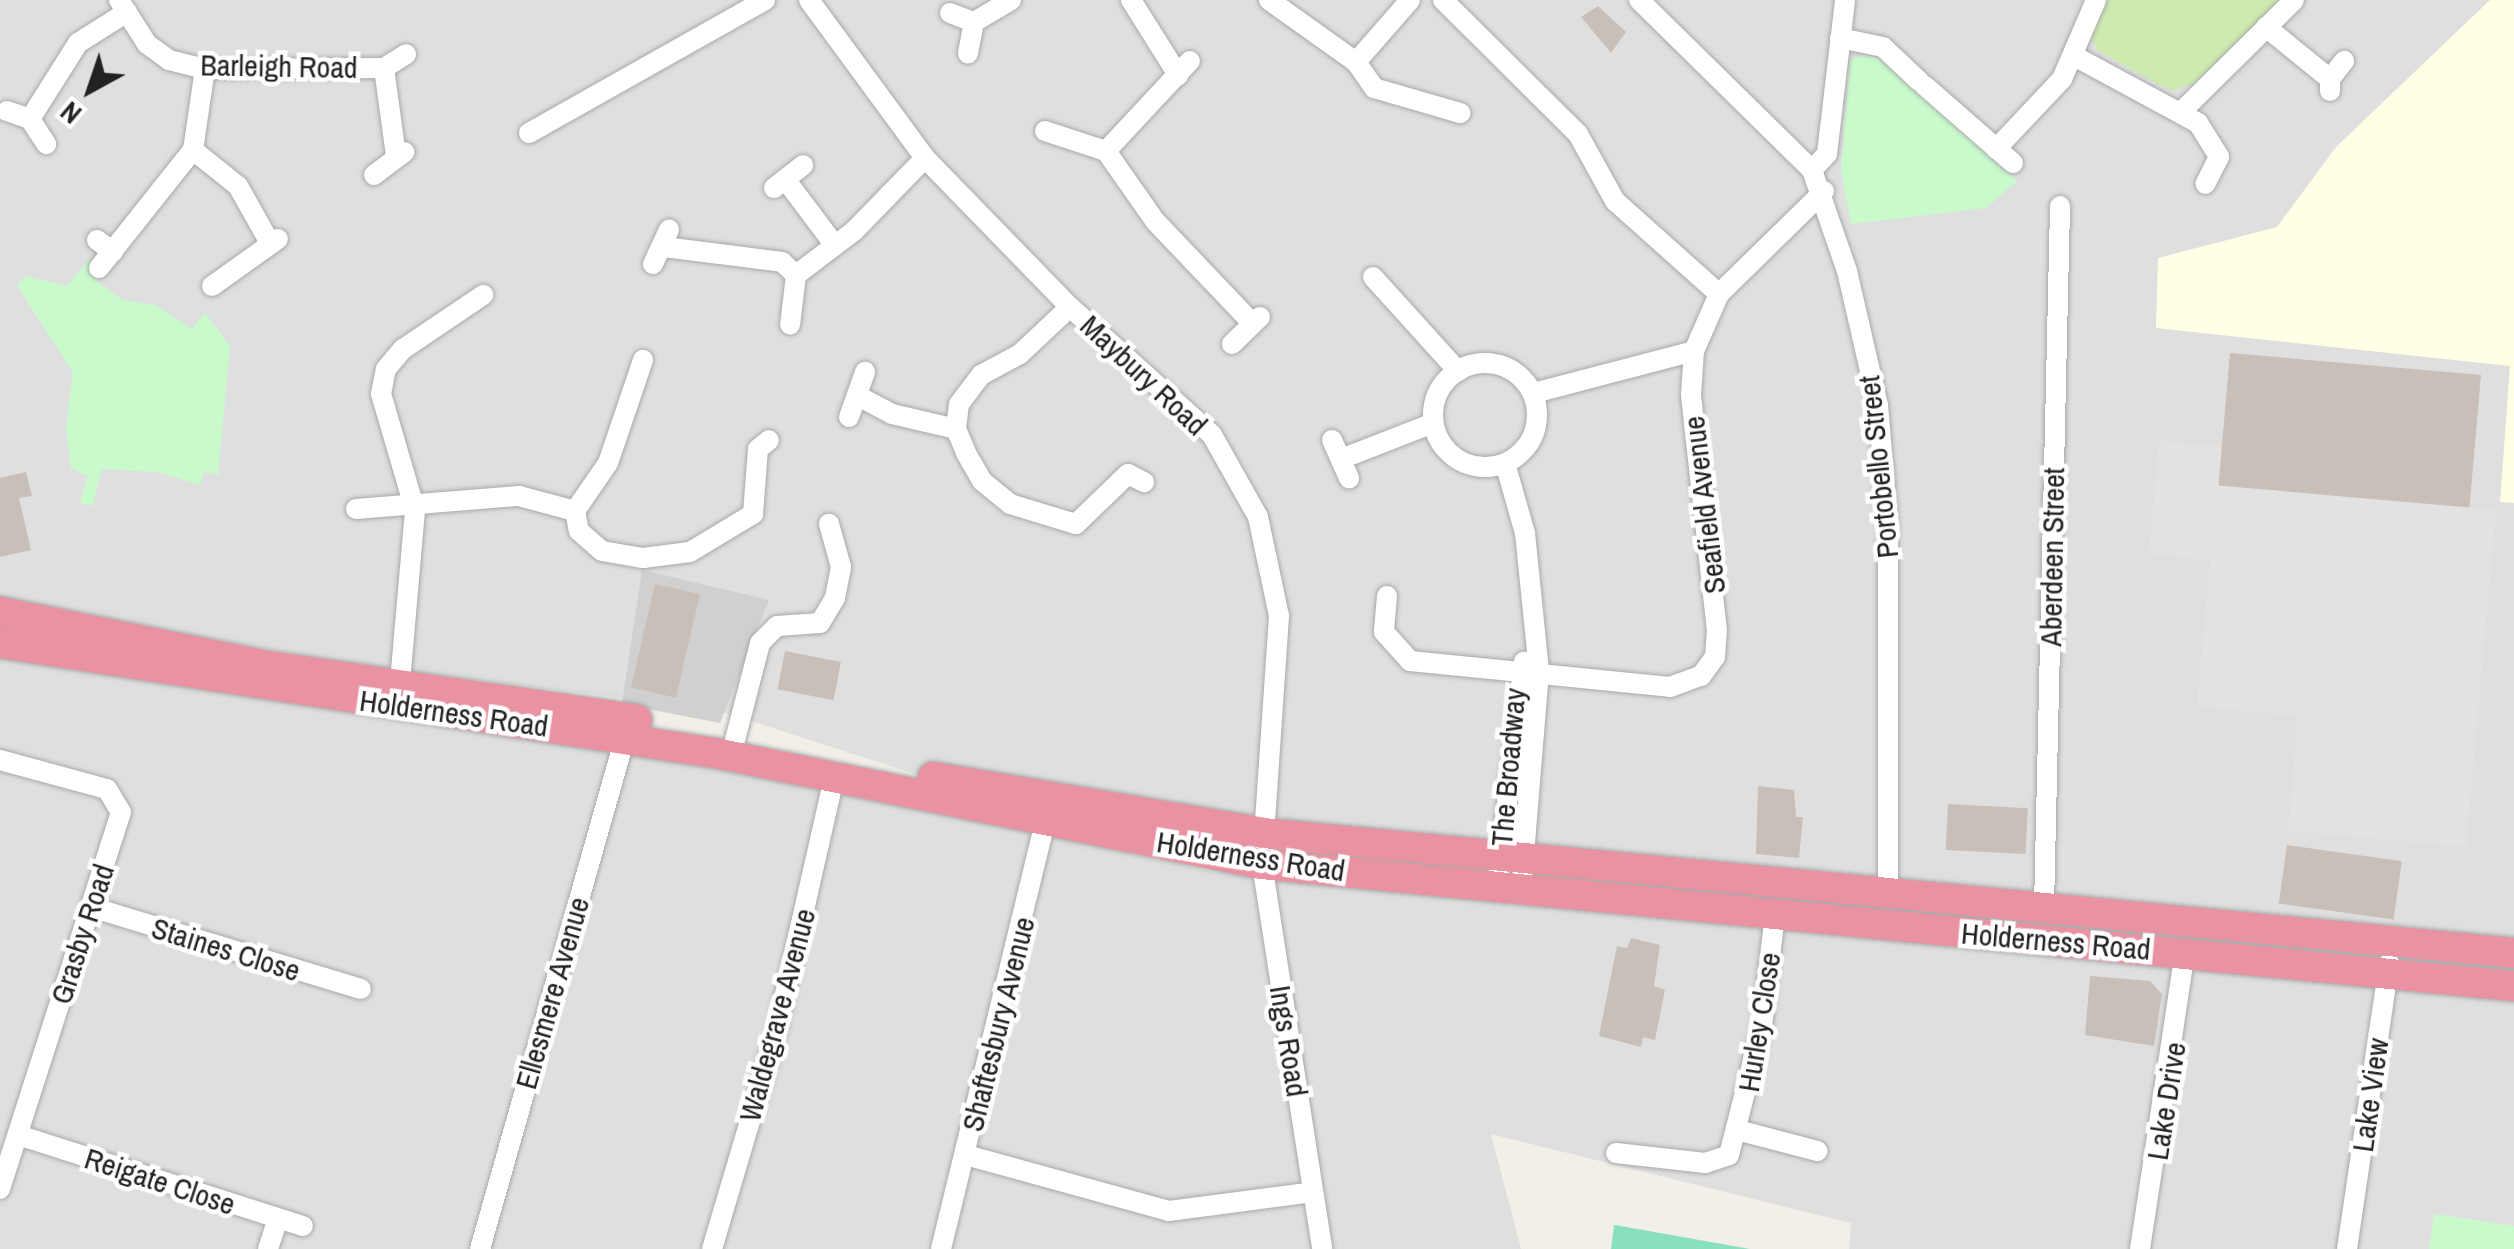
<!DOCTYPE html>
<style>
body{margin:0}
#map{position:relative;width:2514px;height:1249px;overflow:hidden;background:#f2efe9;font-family:"Archivo Narrow",sans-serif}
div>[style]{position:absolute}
.residential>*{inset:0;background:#e0dfdf}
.education>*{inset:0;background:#ffffe5}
.religious>*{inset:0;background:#d0d0d0}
.grass>*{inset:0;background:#cdebb0}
.park>*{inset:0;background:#c8facc}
.pitch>*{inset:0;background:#88e0be}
.parking>*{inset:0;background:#e2e2e2}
.building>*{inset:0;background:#c7bfb8;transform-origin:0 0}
.roads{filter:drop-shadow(0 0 2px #a9a9a9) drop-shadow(0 0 2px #a9a9a9)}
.minor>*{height:20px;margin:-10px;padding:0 10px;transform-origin:10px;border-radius:10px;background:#fff}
.minor>.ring{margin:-10px;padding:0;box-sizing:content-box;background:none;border:20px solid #fff;border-radius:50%}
.highway>*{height:30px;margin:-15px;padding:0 15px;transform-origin:15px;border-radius:15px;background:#e892a2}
span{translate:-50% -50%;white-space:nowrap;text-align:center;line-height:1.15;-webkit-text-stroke:9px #fff;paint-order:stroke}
.street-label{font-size:30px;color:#222}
.north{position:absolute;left:40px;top:40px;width:100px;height:100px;-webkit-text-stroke:8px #fff;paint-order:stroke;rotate:220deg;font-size:28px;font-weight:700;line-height:40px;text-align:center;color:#222}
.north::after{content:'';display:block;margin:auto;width:35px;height:45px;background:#222;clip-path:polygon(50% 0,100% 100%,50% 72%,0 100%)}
</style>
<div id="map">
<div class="residential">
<i style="clip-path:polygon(0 0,2514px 0,2514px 1226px,2434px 1214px,2429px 1249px,1849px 1249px,1851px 1223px,1491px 1134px,1521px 1249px,0 1249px,0 655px,713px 761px,1226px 875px,717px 710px,366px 666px,0 602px)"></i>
</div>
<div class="education">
<i style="clip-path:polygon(2490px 0,2514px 0,2514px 503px,2500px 502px,2510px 366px,2156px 328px,2158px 258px,2277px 227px,2336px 147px)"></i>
</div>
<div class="religious">
<i style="clip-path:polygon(642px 570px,769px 600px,720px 723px,622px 704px)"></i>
</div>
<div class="grass">
<i style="clip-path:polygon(2107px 0,2285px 0,2195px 83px,2171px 91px,2098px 51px,2090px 36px)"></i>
</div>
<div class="park">
<i style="clip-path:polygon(1864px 54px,1883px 60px,2017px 181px,1986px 208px,1851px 224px,1841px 170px,1850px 61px)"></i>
<i style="clip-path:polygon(89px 259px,103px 267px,97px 282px,123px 300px,155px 305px,192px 329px,205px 313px,230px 346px,218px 475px,204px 472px,200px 485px,157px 472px,102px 469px,92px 506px,80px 503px,88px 476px,71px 468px,66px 426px,73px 373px,17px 285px,26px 276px,67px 286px)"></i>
<i style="clip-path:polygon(2434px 1214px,2514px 1226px,2514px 1249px,2429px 1249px)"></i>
</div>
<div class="pitch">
<i style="clip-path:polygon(1614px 1225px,1615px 1225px,1750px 1249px,1611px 1249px)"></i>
</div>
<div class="parking">
<i style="clip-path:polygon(2159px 441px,2221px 447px,2219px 485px,2496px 510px,2466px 847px,2288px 831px,2298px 716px,2197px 707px,2210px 560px,2149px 554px)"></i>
</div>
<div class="building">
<i style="clip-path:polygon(1598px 6px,1626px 32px,1611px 53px,1581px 17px)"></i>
<i style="left:2230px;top:353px;width:252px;height:133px;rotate:5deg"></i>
<i style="clip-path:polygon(26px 472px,32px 496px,19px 498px,31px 550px,0 557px,0 478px)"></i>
<i style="left:655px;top:584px;width:46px;height:106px;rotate:13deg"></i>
<i style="left:785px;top:651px;width:57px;height:39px;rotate:11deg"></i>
<i style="clip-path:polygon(1758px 786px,1794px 790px,1796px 817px,1803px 817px,1799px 858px,1756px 854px)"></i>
<i style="left:1948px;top:804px;width:80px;height:46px;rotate:3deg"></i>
<i style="left:2287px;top:845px;width:116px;height:59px;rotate:8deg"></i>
<i style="clip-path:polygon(1631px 938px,1660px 945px,1654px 986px,1665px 990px,1655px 1040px,1643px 1037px,1641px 1047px,1599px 1036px,1617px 946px,1627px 948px)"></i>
<i style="clip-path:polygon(2090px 976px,2150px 981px,2162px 994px,2154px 1046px,2085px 1035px)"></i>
</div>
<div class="roads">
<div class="minor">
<i style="left:119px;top:0;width:52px;rotate:57.5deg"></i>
<i style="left:147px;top:44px;width:27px;rotate:36deg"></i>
<i style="left:169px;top:60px;width:37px;rotate:14deg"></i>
<i style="left:205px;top:69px;width:179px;rotate:-0.3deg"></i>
<i style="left:384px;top:68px;width:26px;rotate:-32deg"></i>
<i style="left:809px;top:0;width:196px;rotate:53.7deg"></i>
<i style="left:925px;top:158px;width:208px;rotate:45.8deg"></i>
<i style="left:1070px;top:307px;width:191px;rotate:42deg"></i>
<i style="left:1212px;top:435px;width:94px;rotate:60.7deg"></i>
<i style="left:1258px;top:517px;width:101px;rotate:78deg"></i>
<i style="left:1279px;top:616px;width:249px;rotate:93.9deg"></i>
<i style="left:1262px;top:864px;width:390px;rotate:81.1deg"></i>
<i style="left:1131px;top:0;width:89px;rotate:57.9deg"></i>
<i style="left:1269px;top:0;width:107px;rotate:35.5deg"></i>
<i style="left:1356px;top:62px;width:32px;rotate:55deg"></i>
<i style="left:1374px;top:88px;width:90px;rotate:16.2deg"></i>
<i style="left:1443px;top:0;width:190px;rotate:44.8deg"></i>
<i style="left:1578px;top:134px;width:77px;rotate:61.1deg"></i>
<i style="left:1615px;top:201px;width:140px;rotate:41.8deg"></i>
<i style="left:1639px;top:0;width:243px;rotate:44.5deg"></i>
<i style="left:1812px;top:170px;width:107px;rotate:70.9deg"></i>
<i style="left:1847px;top:271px;width:138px;rotate:77deg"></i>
<i style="left:1878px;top:405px;width:119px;rotate:85.2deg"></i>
<i style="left:1888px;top:524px;width:372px;rotate:90deg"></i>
<i style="left:950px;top:13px;width:26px;rotate:21deg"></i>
<i style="left:974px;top:22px;width:32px;rotate:101deg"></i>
<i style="left:974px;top:22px;width:43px;rotate:-30.7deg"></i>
<i style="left:2266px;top:27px;width:82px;rotate:39.1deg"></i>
<i style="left:2330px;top:79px;width:12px;rotate:90deg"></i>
<i style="left:1840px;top:38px;width:44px;rotate:11.8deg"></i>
<i style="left:1883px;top:47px;width:50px;rotate:43.4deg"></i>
<i style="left:2076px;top:57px;width:139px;rotate:28.4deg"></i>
<i style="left:2198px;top:123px;width:40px;rotate:58deg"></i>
<i style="left:2219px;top:157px;width:30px;rotate:117deg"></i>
<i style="left:1356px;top:62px;width:82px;rotate:-48.9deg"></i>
<i style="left:384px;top:68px;width:89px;rotate:82.2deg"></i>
<i style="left:2330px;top:79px;width:23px;rotate:-52deg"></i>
<i style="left:1925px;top:86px;width:117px;rotate:41.2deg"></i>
<i style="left:2183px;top:110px;width:156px;rotate:-44.7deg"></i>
<i style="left:7px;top:111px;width:24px;rotate:19deg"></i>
<i style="left:30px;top:119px;width:30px;rotate:57deg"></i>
<i style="left:30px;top:119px;width:90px;rotate:-57.7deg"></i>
<i style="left:78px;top:43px;width:58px;rotate:-32.3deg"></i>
<i style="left:1045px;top:131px;width:64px;rotate:18.2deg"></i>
<i style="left:1106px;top:151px;width:85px;rotate:55deg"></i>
<i style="left:1155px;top:221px;width:141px;rotate:46.4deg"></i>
<i style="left:529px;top:133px;width:271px;rotate:-29.4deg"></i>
<i style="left:1996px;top:149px;width:96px;rotate:-46.7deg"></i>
<i style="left:2062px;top:79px;width:86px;rotate:-66.7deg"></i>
<i style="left:193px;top:150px;width:58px;rotate:38.7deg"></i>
<i style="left:238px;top:186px;width:65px;rotate:60.7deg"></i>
<i style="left:1106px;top:151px;width:123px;rotate:-47deg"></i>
<i style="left:1812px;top:170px;width:22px;rotate:-47deg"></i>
<i style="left:1827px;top:154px;width:155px;rotate:-83.3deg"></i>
<i style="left:374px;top:175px;width:38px;rotate:-37deg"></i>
<i style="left:788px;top:183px;width:76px;rotate:53deg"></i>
<i style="left:774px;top:188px;width:37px;rotate:-38deg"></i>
<i style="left:97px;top:240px;width:20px;rotate:37deg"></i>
<i style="left:664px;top:247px;width:119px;rotate:7.2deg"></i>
<i style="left:782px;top:262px;width:19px;rotate:43deg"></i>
<i style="left:796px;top:275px;width:50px;rotate:96.8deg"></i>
<i style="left:653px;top:264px;width:38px;rotate:-65deg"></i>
<i style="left:99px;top:268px;width:151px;rotate:-51.5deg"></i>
<i style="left:193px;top:150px;width:82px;rotate:-81.6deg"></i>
<i style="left:796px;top:275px;width:73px;rotate:-37.2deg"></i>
<i style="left:854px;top:231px;width:102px;rotate:-45.8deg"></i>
<i style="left:1373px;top:277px;width:127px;rotate:47.9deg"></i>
<i style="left:212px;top:286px;width:81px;rotate:-35.5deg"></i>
<i style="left:1070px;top:307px;width:69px;rotate:136.8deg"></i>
<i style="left:1020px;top:354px;width:44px;rotate:151.7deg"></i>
<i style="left:981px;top:375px;width:36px;rotate:127deg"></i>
<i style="left:959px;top:404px;width:25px;rotate:97deg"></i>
<i style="left:956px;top:429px;width:26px;rotate:67deg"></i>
<i style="left:966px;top:453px;width:32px;rotate:60deg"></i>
<i style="left:982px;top:481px;width:36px;rotate:39deg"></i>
<i style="left:1010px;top:504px;width:69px;rotate:16.9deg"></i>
<i style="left:1076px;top:524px;width:72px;rotate:-43.9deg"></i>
<i style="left:1128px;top:474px;width:18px;rotate:27deg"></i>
<i style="left:1232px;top:344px;width:39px;rotate:-44deg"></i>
<i class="ring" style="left:1433px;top:363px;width:84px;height:84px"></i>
<i style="left:1534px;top:393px;width:165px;rotate:-14.7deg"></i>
<i style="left:860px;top:397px;width:36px;rotate:28deg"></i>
<i style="left:892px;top:414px;width:66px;rotate:13.2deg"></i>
<i style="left:849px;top:417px;width:48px;rotate:-70.4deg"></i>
<i style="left:1332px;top:440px;width:42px;rotate:65.9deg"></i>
<i style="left:1341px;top:459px;width:97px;rotate:-21.3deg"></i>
<i style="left:1505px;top:463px;width:73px;rotate:74.1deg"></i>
<i style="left:1525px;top:533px;width:140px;rotate:84.2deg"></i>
<i style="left:1539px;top:672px;width:218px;rotate:94.7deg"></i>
<i style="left:356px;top:509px;width:164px;rotate:-4.6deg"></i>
<i style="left:519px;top:496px;width:58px;rotate:15deg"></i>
<i style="left:575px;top:511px;width:58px;rotate:-55.5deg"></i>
<i style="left:608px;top:463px;width:109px;rotate:-71.2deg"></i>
<i style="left:575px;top:511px;width:20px;rotate:79deg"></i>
<i style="left:579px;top:531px;width:30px;rotate:41deg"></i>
<i style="left:602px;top:551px;width:42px;rotate:9.7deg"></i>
<i style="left:643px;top:558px;width:47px;rotate:-7.3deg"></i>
<i style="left:690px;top:552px;width:74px;rotate:-31.1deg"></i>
<i style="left:753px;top:514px;width:65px;rotate:-85.6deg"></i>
<i style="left:758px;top:449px;width:14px;rotate:-39deg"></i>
<i style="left:1387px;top:596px;width:36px;rotate:95deg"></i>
<i style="left:1384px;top:632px;width:39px;rotate:48deg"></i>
<i style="left:1410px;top:661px;width:261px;rotate:5.7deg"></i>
<i style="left:1670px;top:687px;width:33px;rotate:-20deg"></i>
<i style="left:1701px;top:676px;width:24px;rotate:-54deg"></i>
<i style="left:1715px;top:657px;width:26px;rotate:-86deg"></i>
<i style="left:1717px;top:631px;width:237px;rotate:-96.3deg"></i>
<i style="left:1691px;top:395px;width:44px;rotate:-86.1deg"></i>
<i style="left:1694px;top:351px;width:62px;rotate:-66.3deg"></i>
<i style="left:1719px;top:294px;width:147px;rotate:-44.4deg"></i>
<i style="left:400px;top:682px;width:173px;rotate:-85deg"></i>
<i style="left:415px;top:510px;width:121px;rotate:-106.3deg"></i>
<i style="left:381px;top:394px;width:25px;rotate:-79deg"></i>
<i style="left:386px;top:369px;width:26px;rotate:-50deg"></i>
<i style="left:403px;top:349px;width:97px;rotate:-34deg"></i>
<i style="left:735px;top:740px;width:100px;rotate:-75.5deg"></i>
<i style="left:760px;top:643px;width:24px;rotate:-45deg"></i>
<i style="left:777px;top:626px;width:43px;rotate:-4deg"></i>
<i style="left:820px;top:623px;width:29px;rotate:-59deg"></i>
<i style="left:835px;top:598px;width:32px;rotate:-79deg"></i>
<i style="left:841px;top:567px;width:45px;rotate:-105.6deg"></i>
<i style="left:0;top:760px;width:111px;rotate:15.2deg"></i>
<i style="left:107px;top:789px;width:27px;rotate:59deg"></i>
<i style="left:121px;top:812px;width:396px;rotate:107.8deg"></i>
<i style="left:1497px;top:887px;width:227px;rotate:-83.2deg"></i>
<i style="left:91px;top:907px;width:282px;rotate:16.9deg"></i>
<i style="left:2044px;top:907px;width:701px;rotate:-88.69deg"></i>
<i style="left:1741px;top:1131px;width:79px;rotate:14.7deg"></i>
<i style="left:18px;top:1135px;width:299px;rotate:17.7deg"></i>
<i style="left:1616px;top:1153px;width:90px;rotate:6.4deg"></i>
<i style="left:1705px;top:1163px;width:25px;rotate:-18deg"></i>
<i style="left:1729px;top:1155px;width:133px;rotate:-75.7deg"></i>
<i style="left:1762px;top:1026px;width:113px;rotate:-83.4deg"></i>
<i style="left:966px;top:1155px;width:211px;rotate:15.4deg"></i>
<i style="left:1169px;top:1211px;width:145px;rotate:-7.5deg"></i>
<i style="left:268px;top:1249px;width:32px;rotate:-72deg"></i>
<i style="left:480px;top:1249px;width:543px;rotate:-74.17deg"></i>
<i style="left:712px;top:1249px;width:229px;rotate:-73.5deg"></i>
<i style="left:777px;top:1029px;width:257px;rotate:-77.2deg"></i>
<i style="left:941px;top:1249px;width:451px;rotate:-76.3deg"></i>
<i style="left:2140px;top:1249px;width:300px;rotate:-81.4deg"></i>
<i style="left:2347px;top:1249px;width:289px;rotate:-81.6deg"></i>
</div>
<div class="highway">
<i style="left:0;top:612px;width:274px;rotate:11.4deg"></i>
<i style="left:269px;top:666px;width:372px;rotate:8.3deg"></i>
<i style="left:0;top:643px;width:723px;rotate:8.75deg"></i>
<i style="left:715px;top:753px;width:558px;rotate:11.47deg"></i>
<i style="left:1262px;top:864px;width:1258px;rotate:5.57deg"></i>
<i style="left:933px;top:777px;width:335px;rotate:9.6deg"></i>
<i style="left:1263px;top:833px;width:1257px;rotate:5.48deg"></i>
</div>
</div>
<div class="street-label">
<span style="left:279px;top:66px;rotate:1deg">Barleigh Road</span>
<span style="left:1144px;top:375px;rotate:43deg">Maybury Road</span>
<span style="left:1878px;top:467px;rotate:-96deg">Portobello Street</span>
<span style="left:1704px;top:505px;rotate:-97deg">Seafield Avenue</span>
<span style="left:2052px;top:557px;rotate:-89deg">Aberdeen Street</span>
<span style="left:454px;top:713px;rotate:8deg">Holderness Road</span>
<span style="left:1508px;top:767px;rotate:-85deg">The Broadway</span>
<span style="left:1251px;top:856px;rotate:9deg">Holderness Road</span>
<span style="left:82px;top:934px;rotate:-72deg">Grasby Road</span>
<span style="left:2056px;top:941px;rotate:5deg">Holderness Road</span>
<span style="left:226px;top:949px;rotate:17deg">Staines Close</span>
<span style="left:552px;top:993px;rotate:-74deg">Ellesmere Avenue</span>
<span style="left:777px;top:1015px;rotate:-75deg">Waldegrave Avenue</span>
<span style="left:1759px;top:1022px;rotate:-81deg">Hurley Close</span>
<span style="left:998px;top:1024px;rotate:-76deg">Shaftesbury Avenue</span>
<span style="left:1289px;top:1041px;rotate:81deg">Ings Road</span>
<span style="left:2370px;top:1095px;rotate:-82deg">Lake View</span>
<span style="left:2166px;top:1101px;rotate:-81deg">Lake Drive</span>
<span style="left:160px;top:1181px;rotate:18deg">Reigate Close</span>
</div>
<div class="north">N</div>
</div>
